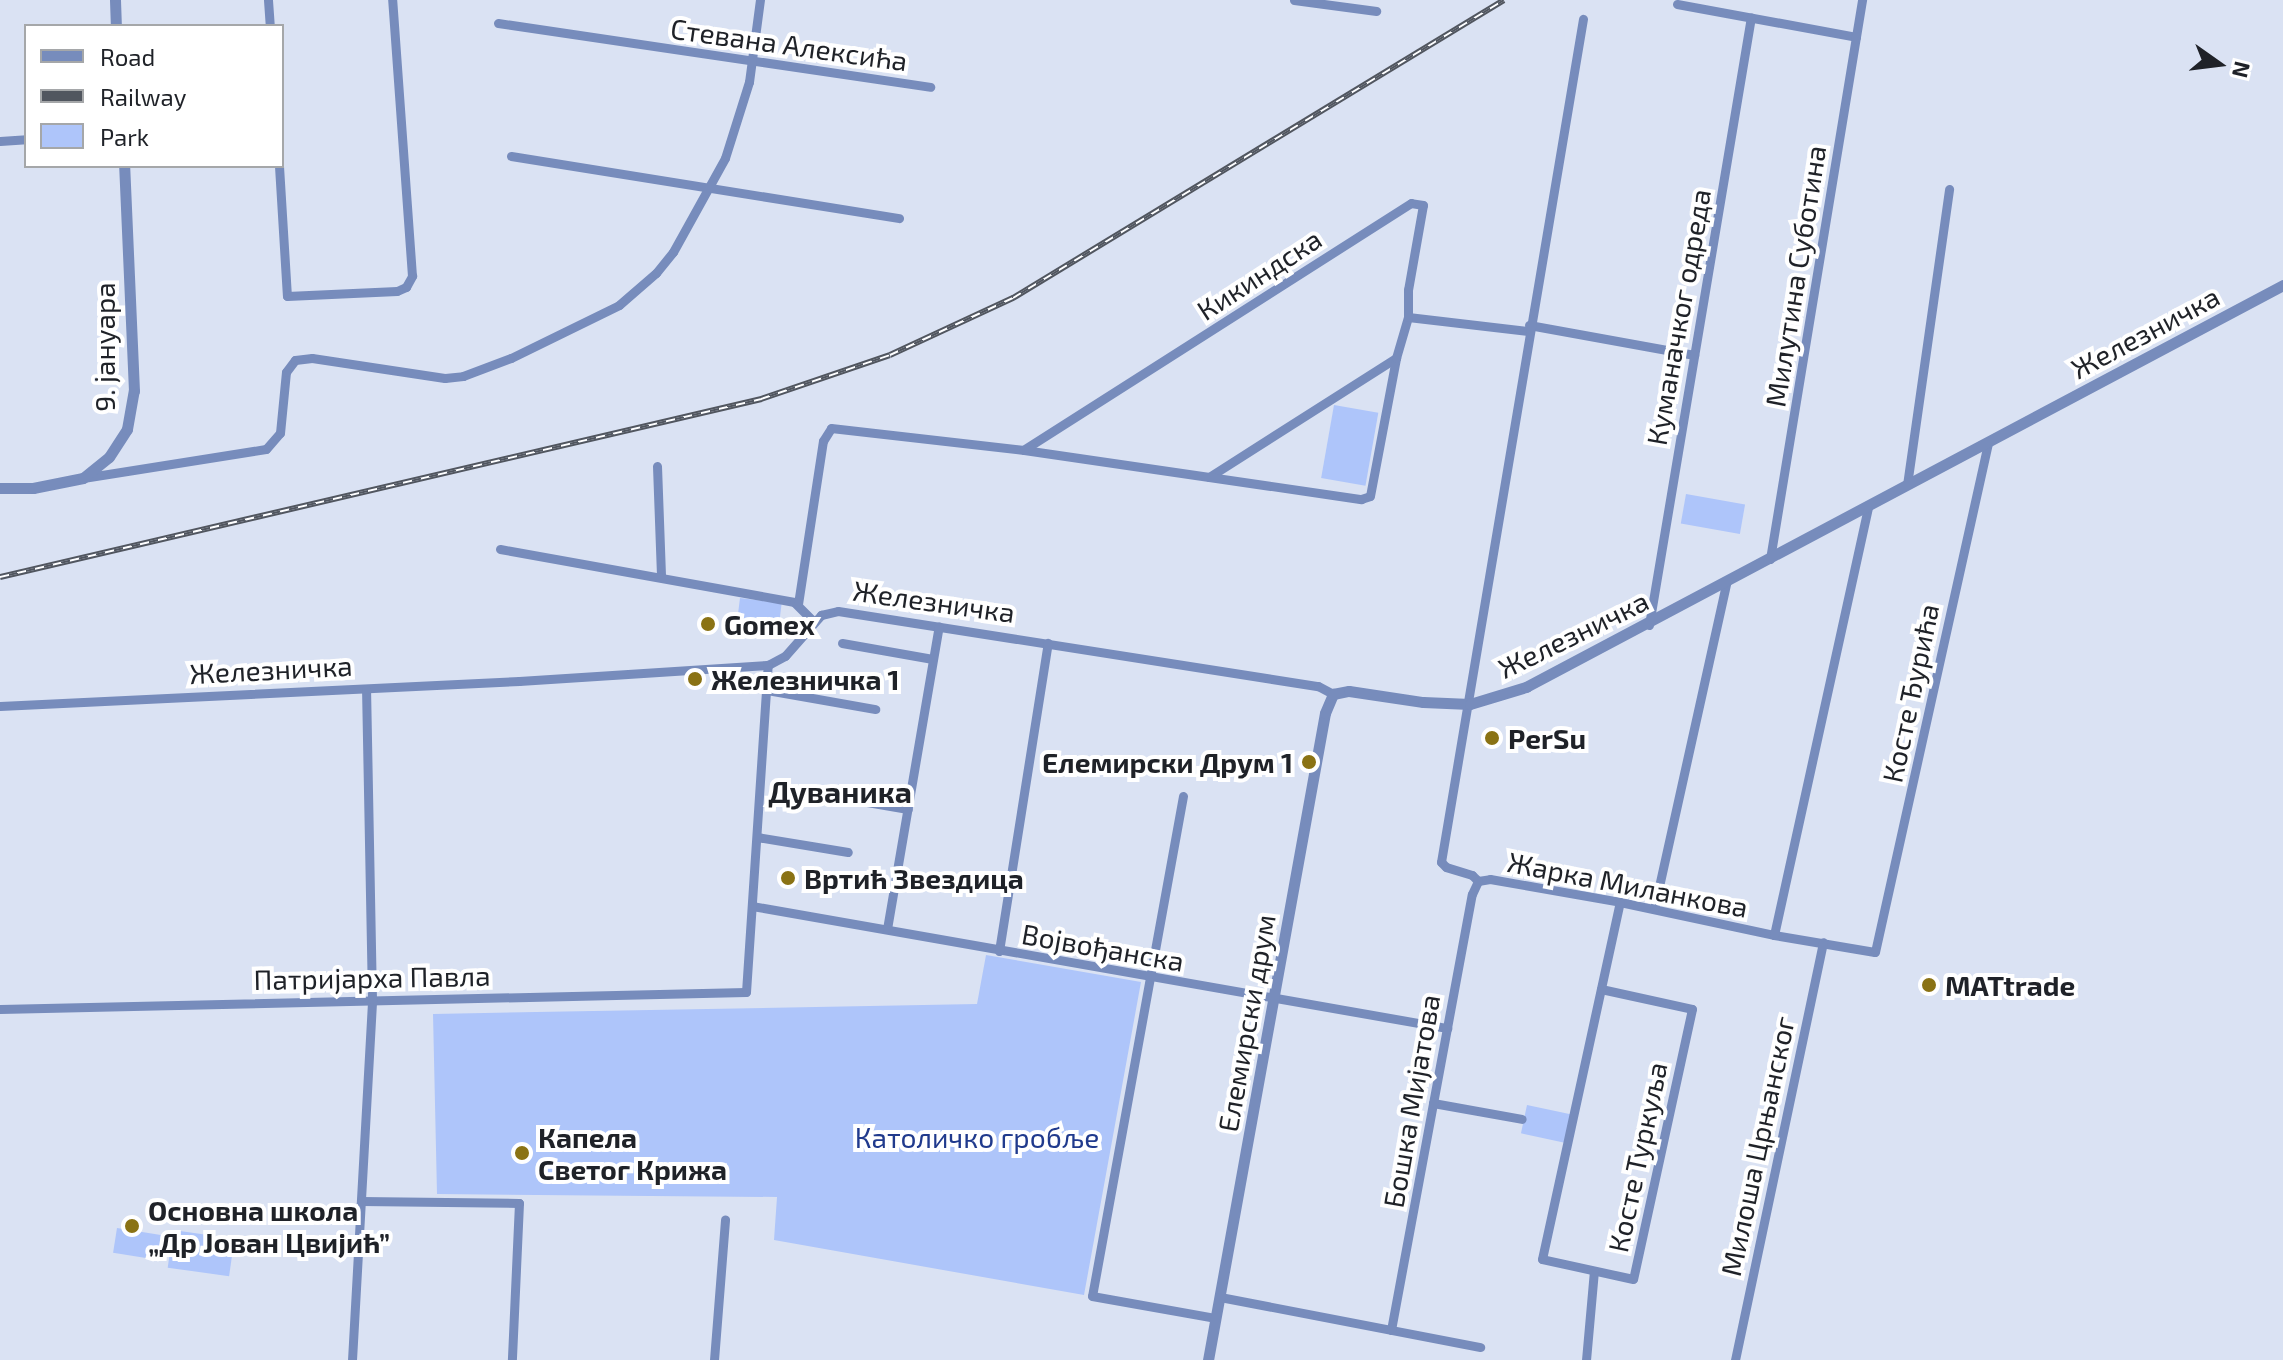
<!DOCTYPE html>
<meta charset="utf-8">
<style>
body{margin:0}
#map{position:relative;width:2283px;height:1360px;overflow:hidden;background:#dae2f3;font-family:"Exo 2",sans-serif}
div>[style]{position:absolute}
.green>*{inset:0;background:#aec5fa;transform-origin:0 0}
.minor>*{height:9px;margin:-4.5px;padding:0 4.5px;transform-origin:4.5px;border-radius:4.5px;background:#778cbc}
.tertiary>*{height:11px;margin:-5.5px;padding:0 5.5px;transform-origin:5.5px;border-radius:5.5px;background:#778cbc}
.rail>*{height:6px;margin-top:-3px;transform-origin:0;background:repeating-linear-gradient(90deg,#fff 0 9px,#51565f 0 18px);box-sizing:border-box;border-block:2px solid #51565f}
.dots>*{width:22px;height:22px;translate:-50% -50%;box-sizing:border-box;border:4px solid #fff;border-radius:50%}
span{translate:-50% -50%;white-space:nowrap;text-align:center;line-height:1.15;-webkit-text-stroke:8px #fff;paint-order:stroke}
.street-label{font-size:28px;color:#1f2228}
.poi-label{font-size:28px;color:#1f2228;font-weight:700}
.left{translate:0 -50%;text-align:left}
.right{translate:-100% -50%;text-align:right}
.park-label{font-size:28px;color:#203a8d}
.neighbourhood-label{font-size:30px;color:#1f2228;font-weight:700}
.legend{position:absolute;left:24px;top:24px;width:260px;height:144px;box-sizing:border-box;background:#fff;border:2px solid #a5a7a9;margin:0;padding:10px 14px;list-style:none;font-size:24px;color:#1f2228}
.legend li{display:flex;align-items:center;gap:16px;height:40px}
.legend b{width:40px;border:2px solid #a5a7a9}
.north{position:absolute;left:2179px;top:24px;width:80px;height:80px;-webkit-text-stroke:6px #fff;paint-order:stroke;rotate:104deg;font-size:22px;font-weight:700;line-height:32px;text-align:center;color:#1f2228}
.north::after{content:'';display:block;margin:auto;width:28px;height:36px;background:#1f2228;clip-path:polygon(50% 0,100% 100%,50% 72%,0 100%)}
</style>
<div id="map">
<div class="green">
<i style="left:1334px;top:405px;width:45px;height:74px;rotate:10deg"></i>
<i style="left:1686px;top:494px;width:60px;height:30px;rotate:10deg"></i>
<i style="left:740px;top:598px;width:42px;height:27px;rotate:7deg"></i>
<i style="clip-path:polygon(986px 955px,1141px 982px,1084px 1295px,774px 1240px,777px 1197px,437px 1194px,433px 1014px,977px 1004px)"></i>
<i style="left:1527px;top:1105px;width:47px;height:29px;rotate:12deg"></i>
<i style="left:117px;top:1228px;width:46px;height:25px;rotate:9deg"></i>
<i style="left:173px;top:1230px;width:62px;height:38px;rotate:8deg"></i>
</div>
<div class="minor">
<i style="left:268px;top:0;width:26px;rotate:86deg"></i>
<i style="left:1294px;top:0;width:83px;rotate:7.6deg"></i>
<i style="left:1677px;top:4px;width:182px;rotate:10.4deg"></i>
<i style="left:498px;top:23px;width:437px;rotate:8.4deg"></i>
<i style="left:0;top:141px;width:26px;rotate:-4deg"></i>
<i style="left:511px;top:156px;width:393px;rotate:9.1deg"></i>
<i style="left:279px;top:166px;width:130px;rotate:86.5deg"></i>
<i style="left:287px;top:296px;width:110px;rotate:-2.6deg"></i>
<i style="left:397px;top:291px;width:10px;rotate:-24deg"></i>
<i style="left:406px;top:287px;width:13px;rotate:-61deg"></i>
<i style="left:412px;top:276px;width:277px;rotate:-94.1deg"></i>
<i style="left:1408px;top:317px;width:121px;rotate:6.7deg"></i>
<i style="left:1529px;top:325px;width:168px;rotate:10.3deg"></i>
<i style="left:657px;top:466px;width:109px;rotate:87.9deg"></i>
<i style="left:1209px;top:477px;width:222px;rotate:-32.5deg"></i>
<i style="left:83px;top:478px;width:185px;rotate:-9deg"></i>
<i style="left:266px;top:449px;width:21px;rotate:-49deg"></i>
<i style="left:280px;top:433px;width:61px;rotate:-84.4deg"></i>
<i style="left:286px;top:372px;width:15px;rotate:-53deg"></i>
<i style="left:295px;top:360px;width:17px;rotate:-7deg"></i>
<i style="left:312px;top:358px;width:134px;rotate:8.6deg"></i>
<i style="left:445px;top:378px;width:18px;rotate:-6deg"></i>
<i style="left:463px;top:376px;width:51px;rotate:-20.6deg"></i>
<i style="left:511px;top:358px;width:120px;rotate:-26.1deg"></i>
<i style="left:619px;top:305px;width:49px;rotate:-40.9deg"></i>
<i style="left:656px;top:273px;width:27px;rotate:-51deg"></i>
<i style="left:673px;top:252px;width:107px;rotate:-61deg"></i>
<i style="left:725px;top:158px;width:80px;rotate:-72.5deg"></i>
<i style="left:749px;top:82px;width:83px;rotate:-82.4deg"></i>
<i style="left:1907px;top:485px;width:299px;rotate:-81.9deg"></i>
<i style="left:500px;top:549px;width:299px;rotate:10.2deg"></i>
<i style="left:794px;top:602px;width:28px;rotate:45deg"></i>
<i style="left:1770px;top:559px;width:567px;rotate:-80.65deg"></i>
<i style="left:798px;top:604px;width:165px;rotate:-81.3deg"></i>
<i style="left:823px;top:441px;width:15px;rotate:-58deg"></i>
<i style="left:831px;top:428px;width:194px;rotate:6.5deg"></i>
<i style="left:1024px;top:450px;width:341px;rotate:8.3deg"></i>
<i style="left:1361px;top:499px;width:9px;rotate:-18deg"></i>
<i style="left:1370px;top:496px;width:140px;rotate:-79.3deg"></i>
<i style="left:1396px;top:358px;width:43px;rotate:-73.7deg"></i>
<i style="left:1408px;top:317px;width:27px;rotate:-90deg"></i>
<i style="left:1408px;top:290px;width:86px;rotate:-80deg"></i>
<i style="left:1423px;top:205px;width:12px;rotate:-171deg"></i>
<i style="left:1411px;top:203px;width:459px;rotate:147.5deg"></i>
<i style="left:1649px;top:625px;width:616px;rotate:-80.48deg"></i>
<i style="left:842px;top:643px;width:92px;rotate:10deg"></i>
<i style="left:767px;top:690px;width:110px;rotate:10deg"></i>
<i style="left:0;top:706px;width:520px;rotate:-2.76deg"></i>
<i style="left:519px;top:681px;width:250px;rotate:-3.7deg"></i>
<i style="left:768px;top:665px;width:19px;rotate:-28deg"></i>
<i style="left:785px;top:656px;width:55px;rotate:-48.7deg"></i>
<i style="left:821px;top:615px;width:17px;rotate:-13deg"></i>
<i style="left:838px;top:611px;width:486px;rotate:8.9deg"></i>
<i style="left:1318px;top:686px;width:17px;rotate:28deg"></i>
<i style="left:826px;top:795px;width:83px;rotate:9.7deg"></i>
<i style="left:1183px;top:796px;width:508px;rotate:100.31deg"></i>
<i style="left:1092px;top:1296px;width:126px;rotate:10.1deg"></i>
<i style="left:757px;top:837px;width:92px;rotate:9.4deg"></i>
<i style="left:1478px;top:881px;width:12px;rotate:-9deg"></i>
<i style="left:1490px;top:879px;width:132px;rotate:10deg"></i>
<i style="left:1620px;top:902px;width:157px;rotate:12.1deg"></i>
<i style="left:1774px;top:935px;width:102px;rotate:9.6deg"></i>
<i style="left:1875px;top:952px;width:521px;rotate:-77.48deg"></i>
<i style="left:1478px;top:881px;width:8px;rotate:-135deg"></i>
<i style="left:1472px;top:875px;width:27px;rotate:-163deg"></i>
<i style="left:1446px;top:867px;width:7px;rotate:-135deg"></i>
<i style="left:1441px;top:862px;width:855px;rotate:-80.44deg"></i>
<i style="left:752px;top:906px;width:706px;rotate:9.96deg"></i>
<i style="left:1654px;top:909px;width:334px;rotate:-77.5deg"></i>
<i style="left:887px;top:929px;width:307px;rotate:-80.3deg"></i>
<i style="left:1774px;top:935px;width:439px;rotate:-77.6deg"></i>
<i style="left:999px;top:951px;width:312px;rotate:-81deg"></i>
<i style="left:1601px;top:989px;width:93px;rotate:12.4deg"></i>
<i style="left:1692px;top:1009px;width:276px;rotate:102.3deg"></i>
<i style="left:1633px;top:1279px;width:93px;rotate:-167.6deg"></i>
<i style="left:1542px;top:1259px;width:365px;rotate:-77.7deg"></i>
<i style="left:0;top:1009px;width:746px;rotate:-1.31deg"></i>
<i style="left:746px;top:992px;width:328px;rotate:-86.2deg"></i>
<i style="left:1433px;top:1103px;width:90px;rotate:10.2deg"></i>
<i style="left:361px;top:1201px;width:158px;rotate:0.7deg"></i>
<i style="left:519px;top:1203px;width:157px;rotate:92.6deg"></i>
<i style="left:1220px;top:1297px;width:265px;rotate:10.9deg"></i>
<i style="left:1391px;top:1330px;width:443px;rotate:-79.5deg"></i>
<i style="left:1472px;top:894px;width:14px;rotate:-65deg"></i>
<i style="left:352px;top:1360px;width:362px;rotate:-86.8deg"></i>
<i style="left:372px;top:999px;width:310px;rotate:-91.1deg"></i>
<i style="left:714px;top:1360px;width:141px;rotate:-85.5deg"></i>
<i style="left:1586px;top:1360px;width:89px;rotate:-84.9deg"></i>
<i style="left:1735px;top:1360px;width:427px;rotate:-78.1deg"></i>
</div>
<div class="tertiary">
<i style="left:115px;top:0;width:26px;rotate:88deg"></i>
<i style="left:0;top:488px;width:33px"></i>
<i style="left:33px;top:488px;width:51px;rotate:-11.3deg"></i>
<i style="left:83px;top:478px;width:33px;rotate:-39deg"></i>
<i style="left:109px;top:457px;width:33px;rotate:-57deg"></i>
<i style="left:127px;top:429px;width:39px;rotate:-80deg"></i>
<i style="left:134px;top:391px;width:225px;rotate:-92.5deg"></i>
<i style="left:1208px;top:1360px;width:657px;rotate:-79.75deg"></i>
<i style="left:1325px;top:713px;width:21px;rotate:-67deg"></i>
<i style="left:1333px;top:694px;width:16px;rotate:-11deg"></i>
<i style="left:1349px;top:691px;width:75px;rotate:8.5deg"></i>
<i style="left:1423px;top:702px;width:47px;rotate:2.4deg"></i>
<i style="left:1470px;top:704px;width:59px;rotate:-16.9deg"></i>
<i style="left:1526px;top:687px;width:857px;rotate:-27.97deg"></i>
</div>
<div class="rail">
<i style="left:0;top:577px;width:782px;rotate:-13.16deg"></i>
<i style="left:761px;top:399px;width:136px;rotate:-18.8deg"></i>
<i style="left:890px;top:355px;width:136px;rotate:-24.9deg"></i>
<i style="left:1013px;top:298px;width:574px;rotate:-31.25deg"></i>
</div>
<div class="dots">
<i style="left:708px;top:624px;background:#8a7214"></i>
<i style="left:695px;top:679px;background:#8a7214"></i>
<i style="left:1492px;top:738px;background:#8a7214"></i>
<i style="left:1309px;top:762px;background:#8a7214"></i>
<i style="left:788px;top:878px;background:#8a7214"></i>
<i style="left:1929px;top:985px;background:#8a7214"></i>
<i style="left:522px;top:1153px;background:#8a7214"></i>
<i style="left:132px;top:1226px;background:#8a7214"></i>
</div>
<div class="street-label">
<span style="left:789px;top:44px;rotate:8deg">Стевана Алексића</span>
<span style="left:1259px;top:274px;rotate:-33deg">Кикиндска</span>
<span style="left:1795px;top:276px;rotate:-81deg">Милутина Суботина</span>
<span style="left:1678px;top:317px;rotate:-80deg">Куманачког одреда</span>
<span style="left:2145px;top:332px;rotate:-28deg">Железничка</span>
<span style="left:104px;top:347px;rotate:-90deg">9. јануара</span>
<span style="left:934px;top:601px;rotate:8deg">Железничка</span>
<span style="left:1573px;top:634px;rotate:-26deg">Железничка</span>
<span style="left:271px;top:669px;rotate:-3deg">Железничка</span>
<span style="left:1910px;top:693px;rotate:-78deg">Косте Ђурића</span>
<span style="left:1628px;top:884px;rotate:11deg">Жарка Миланкова</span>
<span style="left:1103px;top:947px;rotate:10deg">Војвођанска</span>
<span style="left:372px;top:977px;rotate:-1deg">Патријарха Павла</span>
<span style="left:1246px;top:1023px;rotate:-80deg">Елемирски друм</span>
<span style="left:1411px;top:1101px;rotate:-80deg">Бошка Мијатова</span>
<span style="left:1757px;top:1146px;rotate:-78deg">Милоша Црњанског</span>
<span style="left:1637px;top:1157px;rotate:-78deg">Косте Туркуља</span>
</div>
<div class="poi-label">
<span class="left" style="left:724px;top:624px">Gomex</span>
<span class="left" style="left:711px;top:679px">Железничка 1</span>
<span class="left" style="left:1508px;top:738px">PerSu</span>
<span class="right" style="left:1293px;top:762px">Елемирски Друм 1</span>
<span class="left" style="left:804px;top:878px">Вртић Звездица</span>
<span class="left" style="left:1945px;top:985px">MATtrade</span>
<span class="left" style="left:538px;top:1153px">Капела<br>Светог Крижа</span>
<span class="left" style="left:148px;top:1226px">Основна школа<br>„Др Јован Цвијић”</span>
</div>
<div class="park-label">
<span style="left:977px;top:1137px">Католичко гробље</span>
</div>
<div class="neighbourhood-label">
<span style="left:840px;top:791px">Дуваника</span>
</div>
<ul class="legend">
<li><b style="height:10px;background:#778cbc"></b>Road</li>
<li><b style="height:10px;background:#51565f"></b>Railway</li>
<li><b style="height:22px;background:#aec5fa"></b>Park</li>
</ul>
<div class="north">N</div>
</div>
